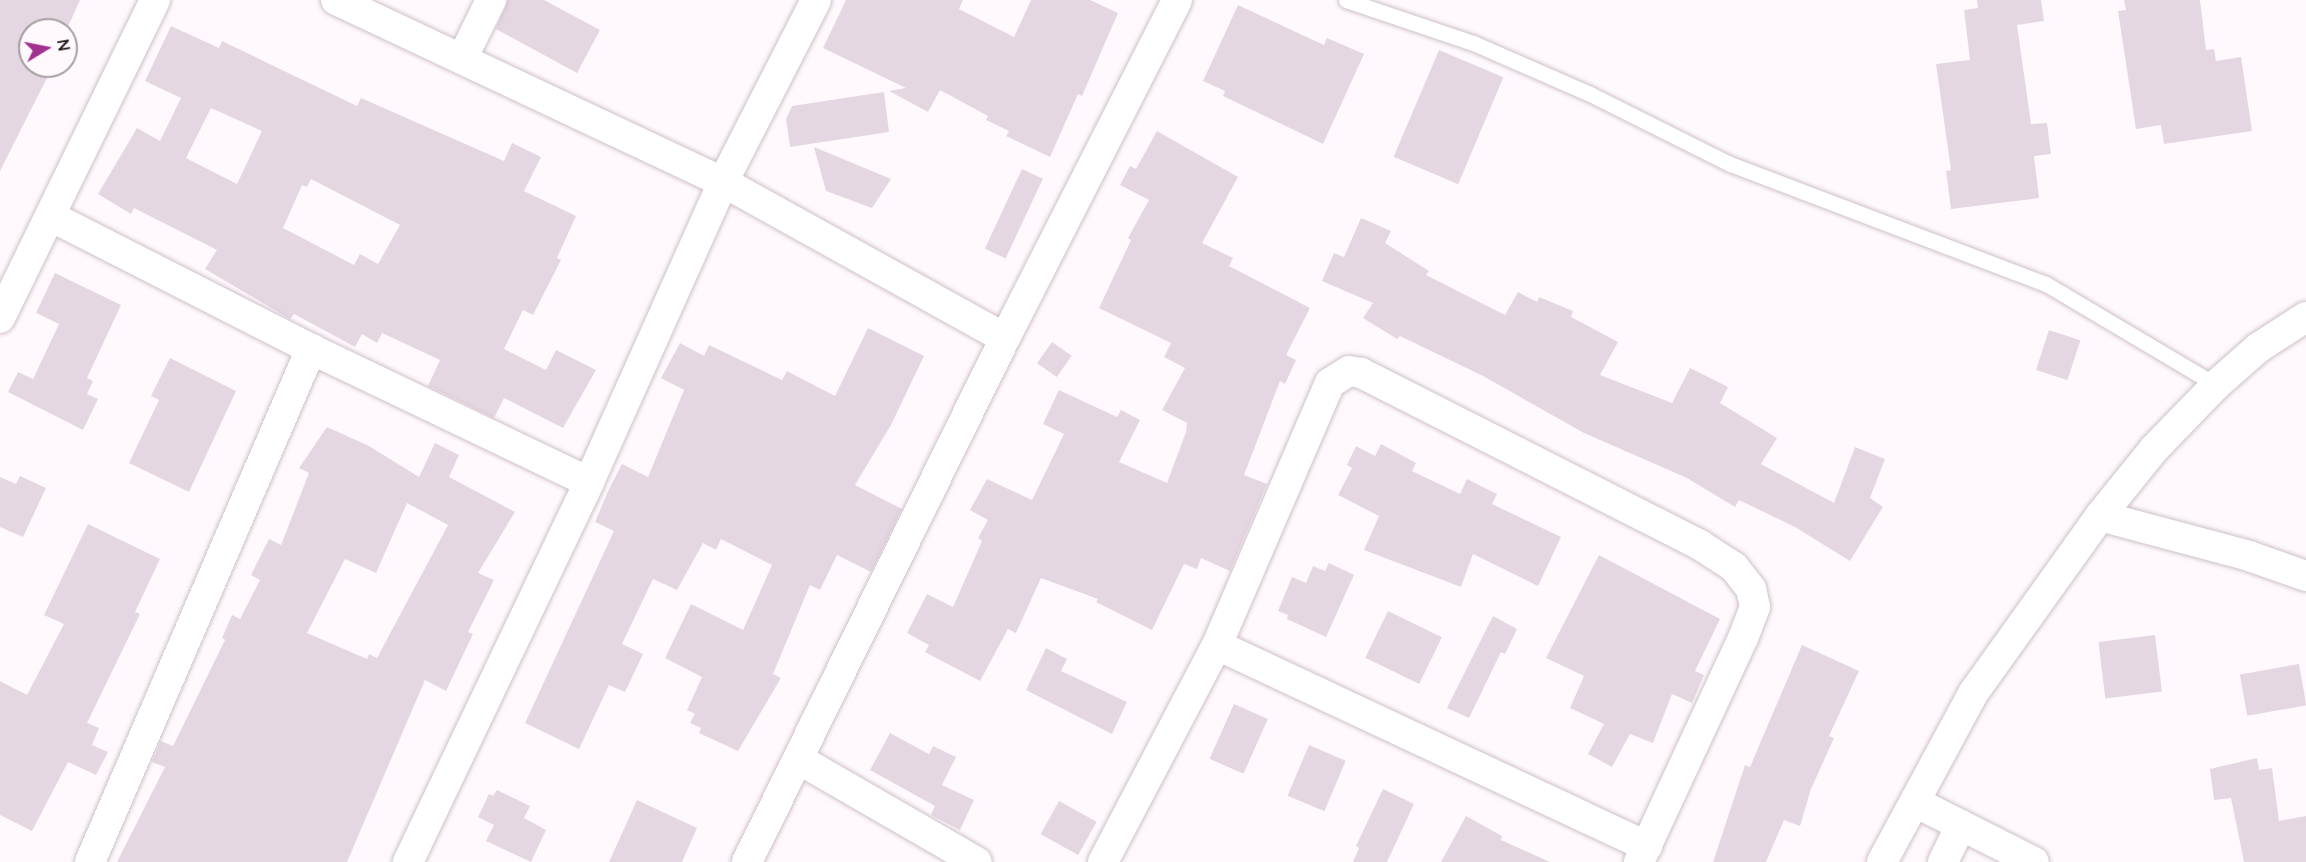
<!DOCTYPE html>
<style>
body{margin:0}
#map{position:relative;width:2306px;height:862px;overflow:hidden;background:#fff9fd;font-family:Quicksand,sans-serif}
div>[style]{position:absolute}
.building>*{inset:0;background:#e5d7e1;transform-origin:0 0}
.roads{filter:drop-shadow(0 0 2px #cec0ca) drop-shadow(0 0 2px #cec0ca)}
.service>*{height:15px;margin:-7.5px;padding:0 7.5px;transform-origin:7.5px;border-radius:7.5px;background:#fff}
.minor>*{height:30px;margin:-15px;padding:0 15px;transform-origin:15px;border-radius:15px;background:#fff}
span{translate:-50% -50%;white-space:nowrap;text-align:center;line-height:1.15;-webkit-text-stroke:5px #fff9fd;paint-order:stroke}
.north{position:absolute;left:18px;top:18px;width:60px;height:60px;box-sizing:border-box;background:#fff9fd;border:2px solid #a49ea2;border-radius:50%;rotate:80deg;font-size:16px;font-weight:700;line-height:24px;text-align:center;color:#1b1619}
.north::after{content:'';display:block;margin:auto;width:21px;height:27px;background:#a13290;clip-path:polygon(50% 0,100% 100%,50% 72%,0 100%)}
</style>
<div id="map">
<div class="building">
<i style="clip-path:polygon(0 0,80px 0,66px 31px,30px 30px,30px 66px,53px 66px,0 171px)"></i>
<i style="clip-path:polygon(508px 0,544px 0,600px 30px,577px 73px,496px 29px)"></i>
<i style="clip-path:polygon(846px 0,963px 0,959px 9px,1014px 37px,1031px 0,1090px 0,1118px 13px,1082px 96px,1078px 94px,1050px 157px,1006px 136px,1009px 131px,986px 120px,988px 116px,940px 90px,928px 112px,889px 91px,906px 88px,823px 48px)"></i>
<i style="clip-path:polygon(1977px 0,2041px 0,2044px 21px,2017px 25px,2031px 124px,2047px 123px,2051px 154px,2034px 156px,2039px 198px,1951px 209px,1946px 171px,1951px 170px,1936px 64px,1970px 60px,1964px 10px,1978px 8px)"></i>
<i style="clip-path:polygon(2124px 0,2200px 0,2206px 50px,2214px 49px,2216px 61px,2241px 57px,2252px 131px,2164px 144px,2161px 125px,2136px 129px,2118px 11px,2126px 10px)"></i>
<i style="clip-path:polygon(1238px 5px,1324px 45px,1327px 38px,1364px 54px,1323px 144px,1223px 96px,1225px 91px,1203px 81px)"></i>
<i style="clip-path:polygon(evenodd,171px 26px,219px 48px,222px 41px,357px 106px,361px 98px,504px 161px,512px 143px,541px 157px,524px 191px,576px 216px,557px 258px,561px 260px,533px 315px,523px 310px,504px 349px,546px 370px,556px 350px,596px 370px,563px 428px,504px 398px,494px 418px,428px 386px,440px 360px,382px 333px,377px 343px,362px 334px,355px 347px,294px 314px,290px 319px,205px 269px,217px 250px,134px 208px,131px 214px,98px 194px,137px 128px,160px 141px,181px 98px,145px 81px,171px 26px,211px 108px,262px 131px,237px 184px,186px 158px,211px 108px,171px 26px,311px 179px,400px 225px,378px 264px,360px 254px,354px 265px,283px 228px,302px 185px,307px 187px,311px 179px)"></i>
<i style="left:1439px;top:50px;width:70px;height:116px;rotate:23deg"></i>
<i style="clip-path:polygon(884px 92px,889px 132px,790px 147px,786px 119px,792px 106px)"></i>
<i style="clip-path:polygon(1157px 131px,1238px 177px,1202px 243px,1233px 258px,1229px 266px,1310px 308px,1286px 355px,1296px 360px,1285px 384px,1280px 381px,1244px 475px,1267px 484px,1230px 571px,1201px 558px,1197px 569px,1184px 564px,1152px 630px,1096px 602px,1098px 599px,1041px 578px,1016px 633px,1008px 629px,980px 681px,925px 652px,929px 645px,907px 633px,927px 594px,953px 607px,982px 541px,978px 538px,988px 520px,970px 510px,987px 479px,1032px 500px,1064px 434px,1043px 424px,1059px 390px,1117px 417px,1121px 410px,1140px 420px,1119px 462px,1167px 483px,1186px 432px,1187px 423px,1162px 410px,1185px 368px,1164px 357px,1171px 343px,1099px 308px,1131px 240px,1128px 238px,1149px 200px,1120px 185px,1130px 166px,1136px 169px)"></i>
<i style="clip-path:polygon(814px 147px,891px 179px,872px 208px,826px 191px)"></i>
<i style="left:1022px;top:169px;width:23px;height:88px;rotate:25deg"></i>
<i style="clip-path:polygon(1361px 218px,1391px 231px,1385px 243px,1429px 271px,1426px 275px,1505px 315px,1518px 292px,1537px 302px,1539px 297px,1573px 311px,1571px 317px,1618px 342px,1600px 375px,1672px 403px,1690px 368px,1728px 387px,1720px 403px,1777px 438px,1761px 464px,1834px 503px,1855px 447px,1885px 459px,1870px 498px,1883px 507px,1850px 561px,1795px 527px,1739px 500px,1735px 507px,1687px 478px,1584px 433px,1483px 376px,1400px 336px,1397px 339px,1363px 318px,1373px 303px,1322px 281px,1334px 253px,1344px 257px)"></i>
<i style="clip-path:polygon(55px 273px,121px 305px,87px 378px,93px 381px,87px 394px,98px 399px,83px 430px,8px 392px,18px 372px,33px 379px,59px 324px,36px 313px)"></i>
<i style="clip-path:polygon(868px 328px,924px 356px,891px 425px,855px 485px,902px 509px,871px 572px,837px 555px,820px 590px,810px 585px,773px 674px,781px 678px,738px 751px,699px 733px,701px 728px,690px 723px,695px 714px,687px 710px,702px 677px,665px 658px,691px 604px,743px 630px,772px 565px,721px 539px,716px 550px,703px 543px,677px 590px,653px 579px,622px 644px,643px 654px,625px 692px,609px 685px,579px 749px,525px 723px,614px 531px,595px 522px,609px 489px,622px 464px,648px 477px,684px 390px,661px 378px,680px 343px,704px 356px,709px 345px,782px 380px,787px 371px,835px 396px)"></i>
<i style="left:2049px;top:330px;width:33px;height:42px;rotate:18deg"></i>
<i style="left:1052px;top:342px;width:24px;height:26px;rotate:35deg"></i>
<i style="clip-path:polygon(170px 358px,236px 391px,189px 492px,129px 463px,159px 400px,151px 396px)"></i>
<i style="clip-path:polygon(evenodd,327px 427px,369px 446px,419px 477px,435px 443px,459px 455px,449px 477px,515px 512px,478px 573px,494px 580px,468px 632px,473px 634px,446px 691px,425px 680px,347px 862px,117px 862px,165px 767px,152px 762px,161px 741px,173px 746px,225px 640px,222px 638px,232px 615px,240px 619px,260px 580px,251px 575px,269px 539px,281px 545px,309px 473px,299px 468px,327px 427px,407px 503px,448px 525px,377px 658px,369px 654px,367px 659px,307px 633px,345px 559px,376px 573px,407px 503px)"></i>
<i style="clip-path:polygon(1381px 444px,1416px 463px,1412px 471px,1460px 494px,1467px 479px,1497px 494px,1492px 504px,1561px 537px,1538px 586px,1473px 554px,1461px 587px,1364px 550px,1379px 516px,1338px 495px,1352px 468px,1347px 465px,1356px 446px,1375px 456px)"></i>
<i style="clip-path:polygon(20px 476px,46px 488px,23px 537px,0 527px,0 477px,16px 484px)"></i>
<i style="clip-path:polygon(88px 524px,160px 559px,135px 612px,140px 614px,87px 723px,99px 728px,92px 745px,108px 752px,96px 775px,68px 762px,32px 831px,0 815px,0 681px,27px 695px,64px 624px,44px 615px)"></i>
<i style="clip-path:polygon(1599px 555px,1720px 619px,1695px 671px,1704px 675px,1692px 703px,1672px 694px,1653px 743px,1630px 734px,1612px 767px,1588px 754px,1604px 724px,1570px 708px,1584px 676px,1546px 658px)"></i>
<i style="clip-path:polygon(1329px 563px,1354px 575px,1326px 637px,1287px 619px,1288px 615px,1278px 611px,1292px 577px,1306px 583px,1313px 566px,1325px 571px)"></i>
<i style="left:1388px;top:611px;width:60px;height:52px;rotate:26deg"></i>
<i style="clip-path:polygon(1493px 616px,1517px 629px,1505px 654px,1501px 652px,1469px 718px,1447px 708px)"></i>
<i style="left:2155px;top:635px;width:57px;height:57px;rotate:83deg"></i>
<i style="clip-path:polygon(1802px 645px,1859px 671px,1829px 736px,1834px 738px,1811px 789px,1800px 826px,1784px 820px,1766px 862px,1713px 862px,1745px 765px,1750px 767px)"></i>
<i style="clip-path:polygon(1046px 648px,1067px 659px,1061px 671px,1127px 702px,1112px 734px,1026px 690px)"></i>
<i style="left:2299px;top:664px;width:42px;height:60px;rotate:80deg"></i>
<i style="left:1234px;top:704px;width:37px;height:60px;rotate:24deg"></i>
<i style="clip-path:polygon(890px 733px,929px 754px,933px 746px,956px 757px,942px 785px,974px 800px,960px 830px,931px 815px,935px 806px,870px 770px)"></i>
<i style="left:1309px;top:745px;width:40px;height:55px;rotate:23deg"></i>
<i style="clip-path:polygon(2257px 758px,2259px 770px,2272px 768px,2279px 821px,2306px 816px,2306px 862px,2244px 862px,2231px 798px,2214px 800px,2210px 769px)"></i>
<i style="clip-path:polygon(1383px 789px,1414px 804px,1387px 862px,1353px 862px,1359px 848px,1356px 846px)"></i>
<i style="clip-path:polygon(497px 790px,530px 806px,524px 818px,546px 830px,531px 862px,486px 841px,494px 825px,478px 817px,489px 794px,493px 796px)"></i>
<i style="clip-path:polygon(637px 800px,697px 828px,682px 862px,609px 862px)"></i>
<i style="left:1059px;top:801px;width:43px;height:38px;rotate:29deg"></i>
<i style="clip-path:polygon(1466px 816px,1502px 836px,1501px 840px,1550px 862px,1441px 862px)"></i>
</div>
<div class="roads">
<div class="service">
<i style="left:1346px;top:0;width:134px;rotate:18.7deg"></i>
<i style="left:1473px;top:43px;width:128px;rotate:23.6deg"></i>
<i style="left:1590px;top:94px;width:157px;rotate:26.6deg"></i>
<i style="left:1730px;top:164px;width:338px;rotate:20.8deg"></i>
<i style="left:2046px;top:284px;width:198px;rotate:30.7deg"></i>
</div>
<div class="minor">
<i style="left:336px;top:0;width:428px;rotate:25.2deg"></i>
<i style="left:723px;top:182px;width:322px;rotate:29deg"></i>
<i style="left:462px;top:59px;width:66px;rotate:-63.8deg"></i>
<i style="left:52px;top:217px;width:291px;rotate:27deg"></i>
<i style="left:311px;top:349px;width:308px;rotate:25.6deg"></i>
<i style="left:0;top:318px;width:354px;rotate:-64deg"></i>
<i style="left:2100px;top:516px;width:154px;rotate:15deg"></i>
<i style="left:2249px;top:556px;width:60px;rotate:19.3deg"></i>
<i style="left:1217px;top:645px;width:475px;rotate:25.1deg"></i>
<i style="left:800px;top:760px;width:204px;rotate:30deg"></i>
<i style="left:1915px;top:802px;width:133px;rotate:26.8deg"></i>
<i style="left:90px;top:862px;width:559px;rotate:-66.69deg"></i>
<i style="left:408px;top:862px;width:421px;rotate:-64.5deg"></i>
<i style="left:589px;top:482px;width:329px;rotate:-65.9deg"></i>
<i style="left:723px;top:182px;width:204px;rotate:-62.9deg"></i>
<i style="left:747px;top:862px;width:584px;rotate:-63.79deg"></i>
<i style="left:1005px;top:338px;width:379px;rotate:-63deg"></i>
<i style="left:1103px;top:862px;width:245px;rotate:-62.3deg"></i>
<i style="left:1217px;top:645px;width:285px;rotate:-66.7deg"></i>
<i style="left:1330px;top:383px;width:22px;rotate:-32deg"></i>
<i style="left:1349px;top:371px;width:12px;rotate:9deg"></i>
<i style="left:1361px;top:373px;width:380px;rotate:26.9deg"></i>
<i style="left:1700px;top:545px;width:40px;rotate:32.9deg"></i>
<i style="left:1734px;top:567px;width:28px;rotate:52deg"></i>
<i style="left:1751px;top:589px;width:18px;rotate:77deg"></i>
<i style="left:1755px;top:607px;width:33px;rotate:111deg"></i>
<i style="left:1743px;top:638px;width:247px;rotate:114.9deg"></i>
<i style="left:1882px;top:862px;width:193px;rotate:-61.6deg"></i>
<i style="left:1974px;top:692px;width:216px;rotate:-54.4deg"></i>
<i style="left:2100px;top:516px;width:86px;rotate:-51.1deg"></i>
<i style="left:2154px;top:449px;width:89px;rotate:-45.9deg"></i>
<i style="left:2216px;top:385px;width:56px;rotate:-41.4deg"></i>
<i style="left:2258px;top:348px;width:57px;rotate:-32.9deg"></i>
<i style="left:1943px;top:862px;width:41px;rotate:-64.1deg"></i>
</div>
</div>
<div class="north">N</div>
</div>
